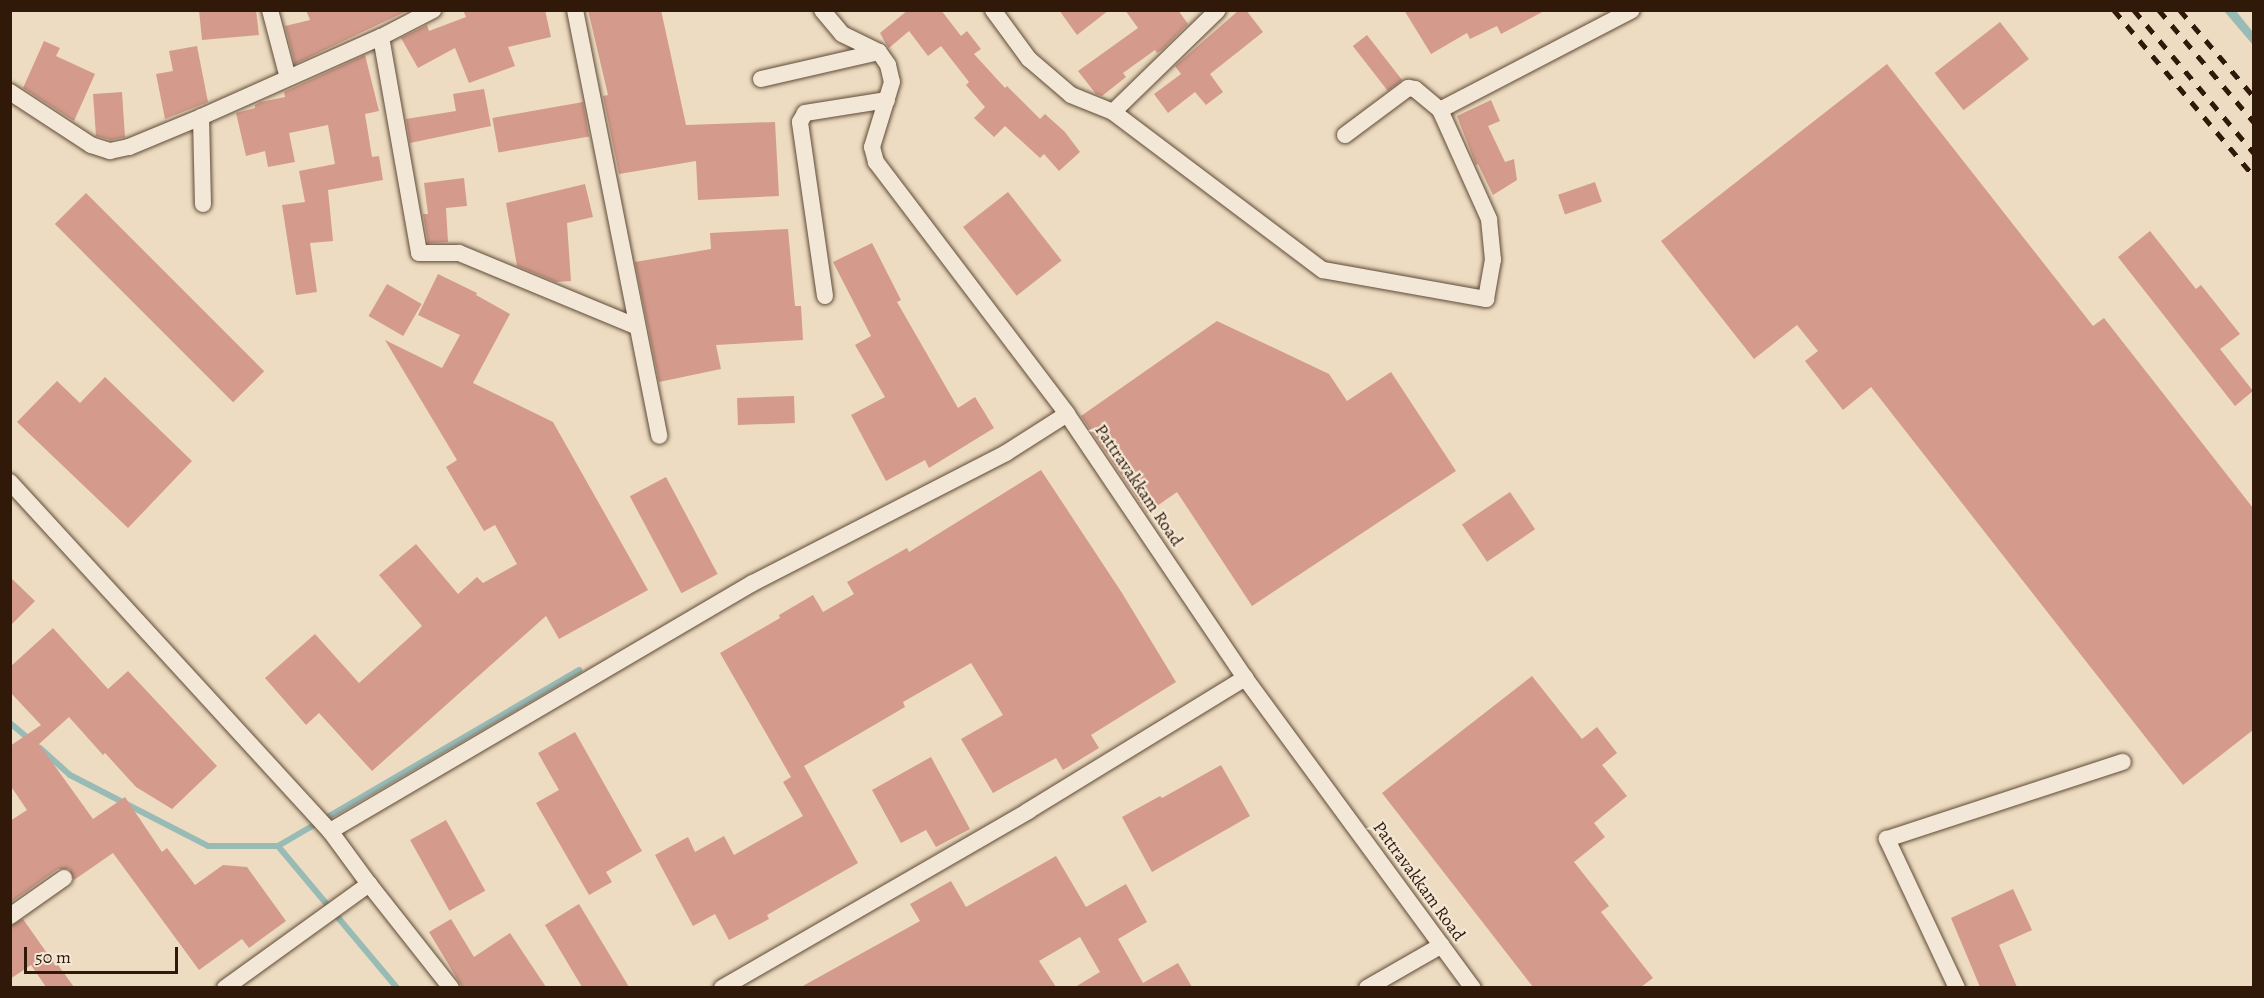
<!DOCTYPE html>
<style>
body{margin:0}
#map{position:relative;width:2264px;height:998px;overflow:hidden;background:#eddcc1;font-family:Alegreya,serif}
div>[style]{position:absolute}
.water>*{inset:0;background:#99bbb6}
.stream>*{height:6px;margin:-3px;padding:0 3px;transform-origin:3px;border-radius:3px;background:#99bbb6}
.building>*{inset:0;background:#d49b8c;transform-origin:0 0}
.roads{filter:drop-shadow(0 0 2px #604a37) drop-shadow(0 0 2px #604a37)}
.minor>*{height:16px;margin:-8px;padding:0 8px;transform-origin:8px;border-radius:8px;background:#f3e8d7}
.rail>*{height:4.5px;margin-top:-2.25px;transform-origin:0;background:repeating-linear-gradient(90deg,#311909 0 10px,transparent 0 20px)}
span{translate:-50% -50%;white-space:nowrap;text-align:center;line-height:1.15;-webkit-text-stroke:4.5px #f3e8d7;paint-order:stroke}
.street-label{font-size:18px;color:#311909}
.frame{position:absolute;inset:0;border:12px solid #311909;pointer-events:none}
.scale{position:absolute;left:24px;top:947px;width:154px;height:27px;box-sizing:border-box;border:3px solid #311909;border-top:0;padding-left:8px;font-size:18px;line-height:21px;white-space:nowrap;color:#311909;-webkit-text-stroke:4px #f3e8d7;paint-order:stroke}
</style>
<div id="map">
<div class="water">
<i style="clip-path:polygon(2224px 11px,2236px 11px,2253px 32px,2253px 45px)"></i>
</div>
<div class="stream">
<i style="left:10px;top:723px;width:26px;rotate:40deg"></i>
<i style="left:40px;top:748px;width:40px;rotate:42deg"></i>
<i style="left:70px;top:775px;width:155px;rotate:27.2deg"></i>
<i style="left:208px;top:846px;width:70px"></i>
<i style="left:278px;top:846px;width:349px;rotate:-30.3deg"></i>
<i style="left:278px;top:846px;width:185px;rotate:50deg"></i>
</div>
<div class="building">
<i style="clip-path:polygon(199px 10px,256px 10px,259px 35px,202px 40px)"></i>
<i style="clip-path:polygon(306px 10px,409px 10px,295px 64px,285px 26px,310px 20px)"></i>
<i style="clip-path:polygon(463px 10px,545px 10px,551px 37px,508px 47px,515px 66px,469px 83px,455px 48px,418px 68px,401px 38px,427px 25px,429px 31px,466px 17px)"></i>
<i style="clip-path:polygon(588px 10px,661px 10px,686px 125px,775px 122px,779px 196px,698px 200px,696px 161px,619px 174px,603px 96px,608px 95px)"></i>
<i style="clip-path:polygon(908px 10px,941px 10px,961px 36px,967px 31px,981px 49px,974px 54px,1005px 88px,1007px 86px,1040px 119px,1045px 114px,1065px 132px,1080px 152px,1059px 171px,1044px 154px,1040px 158px,1005px 126px,994px 137px,974px 118px,985px 107px,966px 85px,969px 82px,941px 46px,928px 56px,909px 31px,889px 48px,886px 44px,880px 33px)"></i>
<i style="clip-path:polygon(1059px 10px,1109px 10px,1077px 35px)"></i>
<i style="clip-path:polygon(1125px 10px,1178px 10px,1188px 24px,1163px 49px,1157px 53px,1155px 50px,1123px 73px,1126px 77px,1102px 96px,1096px 94px,1078px 71px,1138px 28px)"></i>
<i style="clip-path:polygon(1239px 10px,1246px 10px,1263px 32px,1210px 74px,1223px 92px,1206px 105px,1195px 92px,1168px 113px,1154px 94px,1181px 74px,1175px 66px)"></i>
<i style="clip-path:polygon(1404px 10px,1546px 10px,1501px 34px,1497px 26px,1470px 39px,1467px 33px,1431px 54px)"></i>
<i style="left:2000px;top:22px;width:47px;height:83px;rotate:52deg"></i>
<i style="left:1367px;top:35px;width:57px;height:18px;rotate:52deg"></i>
<i style="clip-path:polygon(44px 41px,60px 48px,56px 56px,95px 74px,74px 121px,23px 88px)"></i>
<i style="clip-path:polygon(197px 46px,208px 102px,165px 119px,156px 74px,173px 71px,169px 51px)"></i>
<i style="clip-path:polygon(365px 55px,379px 111px,365px 114px,372px 157px,379px 156px,383px 180px,328px 190px,333px 241px,310px 243px,317px 292px,296px 295px,282px 205px,305px 202px,299px 171px,335px 164px,328px 125px,289px 133px,295px 162px,268px 167px,265px 151px,246px 156px,236px 113px,255px 108px,255px 105px,261px 102px,285px 97px,284px 92px)"></i>
<i style="clip-path:polygon(1887px 64px,2093px 326px,2104px 318px,2253px 508px,2253px 730px,2183px 785px,1871px 387px,1843px 410px,1805px 361px,1818px 351px,1797px 325px,1754px 359px,1661px 241px)"></i>
<i style="clip-path:polygon(484px 89px,491px 126px,410px 143px,406px 119px,456px 111px,453px 94px)"></i>
<i style="clip-path:polygon(122px 92px,125px 137px,111px 140px,96px 136px,93px 94px)"></i>
<i style="clip-path:polygon(1491px 100px,1500px 121px,1488px 126px,1505px 162px,1514px 159px,1517px 180px,1493px 195px,1478px 164px,1476px 165px,1457px 116px)"></i>
<i style="left:583px;top:102px;width:35px;height:92px;rotate:80deg"></i>
<i style="clip-path:polygon(464px 178px,467px 206px,446px 208px,448px 242px,428px 243px,423px 214px,428px 214px,424px 183px)"></i>
<i style="left:1595px;top:182px;width:21px;height:39px;rotate:71deg"></i>
<i style="clip-path:polygon(585px 184px,593px 217px,567px 223px,571px 281px,556px 282px,517px 266px,506px 203px)"></i>
<i style="left:1008px;top:192px;width:87px;height:57px;rotate:52deg"></i>
<i style="left:86px;top:193px;width:252px;height:44px;rotate:45deg"></i>
<i style="clip-path:polygon(788px 229px,795px 306px,801px 306px,803px 340px,716px 345px,721px 369px,659px 382px,635px 262px,711px 249px,710px 233px)"></i>
<i style="clip-path:polygon(2150px 231px,2196px 289px,2201px 285px,2240px 334px,2220px 349px,2253px 391px,2235px 406px,2118px 257px)"></i>
<i style="clip-path:polygon(872px 243px,901px 300px,897px 302px,958px 408px,975px 397px,994px 428px,929px 468px,925px 460px,886px 481px,851px 415px,885px 397px,855px 345px,871px 336px,833px 262px)"></i>
<i style="clip-path:polygon(438px 274px,477px 293px,476px 295px,510px 314px,473px 383px,553px 422px,648px 590px,559px 639px,546px 616px,372px 771px,319px 713px,306px 725px,265px 678px,315px 634px,359px 683px,422px 626px,379px 575px,416px 544px,458px 594px,477px 577px,483px 583px,517px 564px,495px 525px,484px 531px,446px 467px,457px 460px,385px 340px,442px 368px,460px 335px,418px 315px)"></i>
<i style="left:387px;top:284px;width:40px;height:37px;rotate:30deg"></i>
<i style="clip-path:polygon(1217px 321px,1329px 374px,1347px 401px,1391px 372px,1456px 471px,1252px 606px,1177px 492px,1147px 513px,1081px 416px)"></i>
<i style="clip-path:polygon(105px 377px,192px 461px,128px 528px,17px 422px,57px 381px,80px 403px)"></i>
<i style="left:794px;top:396px;width:27px;height:57px;rotate:88deg"></i>
<i style="clip-path:polygon(1041px 470px,1122px 593px,1176px 682px,1091px 735px,1099px 748px,1063px 770px,1056px 758px,993px 793px,961px 739px,1003px 715px,971px 663px,903px 702px,905px 707px,804px 766px,858px 863px,767px 915px,769px 919px,729px 940px,715px 914px,693px 926px,655px 855px,688px 837px,695px 852px,724px 836px,734px 855px,803px 816px,783px 782px,791px 777px,720px 653px,780px 618px,779px 615px,813px 595px,823px 612px,854px 594px,847px 582px,907px 548px,909px 552px)"></i>
<i style="left:666px;top:477px;width:110px;height:41px;rotate:62deg"></i>
<i style="left:1510px;top:492px;width:45px;height:58px;rotate:56deg"></i>
<i style="clip-path:polygon(10px 577px,35px 601px,10px 626px)"></i>
<i style="clip-path:polygon(53px 628px,108px 689px,128px 671px,217px 766px,172px 809px,136px 787px,105px 753px,103px 755px,69px 717px,39px 744px,93px 819px,125px 797px,162px 852px,167px 848px,195px 885px,223px 865px,247px 867px,286px 921px,249px 948px,242px 939px,199px 970px,113px 853px,74px 880px,69px 869px,58px 869px,10px 903px,10px 821px,27px 810px,10px 785px,10px 746px,41px 725px,10px 692px,10px 667px)"></i>
<i style="clip-path:polygon(1532px 676px,1582px 739px,1597px 727px,1617px 753px,1602px 765px,1627px 796px,1594px 823px,1605px 837px,1574px 862px,1609px 906px,1601px 912px,1653px 978px,1641px 987px,1533px 987px,1382px 793px)"></i>
<i style="clip-path:polygon(575px 732px,642px 851px,606px 872px,612px 882px,589px 895px,536px 803px,559px 790px,538px 753px)"></i>
<i style="clip-path:polygon(931px 757px,970px 829px,936px 847px,926px 830px,901px 843px,872px 790px)"></i>
<i style="clip-path:polygon(1221px 765px,1250px 816px,1152px 872px,1122px 817px,1160px 796px,1162px 798px)"></i>
<i style="left:446px;top:820px;width:81px;height:41px;rotate:61deg"></i>
<i style="clip-path:polygon(1056px 856px,1086px 907px,1126px 884px,1147px 922px,1118px 939px,1143px 983px,1178px 963px,1192px 987px,1075px 987px,1100px 972px,1080px 937px,1039px 961px,1056px 987px,801px 987px,920px 921px,910px 904px,951px 881px,966px 907px)"></i>
<i style="clip-path:polygon(2013px 889px,2032px 930px,1999px 945px,2017px 987px,1980px 987px,1951px 918px)"></i>
<i style="clip-path:polygon(579px 904px,629px 987px,582px 987px,545px 925px)"></i>
<i style="clip-path:polygon(23px 919px,56px 966px,58px 965px,74px 987px,46px 987px,31px 965px,10px 979px,10px 926px)"></i>
<i style="clip-path:polygon(451px 919px,474px 957px,510px 933px,546px 987px,462px 987px,429px 932px)"></i>
</div>
<div class="roads">
<div class="minor">
<i style="left:270px;top:10px;width:70px;rotate:75.2deg"></i>
<i style="left:575px;top:10px;width:434px;rotate:78.8deg"></i>
<i style="left:822px;top:10px;width:31px;rotate:50deg"></i>
<i style="left:842px;top:34px;width:41px;rotate:25.9deg"></i>
<i style="left:879px;top:52px;width:16px;rotate:55deg"></i>
<i style="left:888px;top:65px;width:17px;rotate:77deg"></i>
<i style="left:892px;top:82px;width:68px;rotate:107.1deg"></i>
<i style="left:872px;top:147px;width:16px;rotate:75deg"></i>
<i style="left:876px;top:162px;width:316px;rotate:52.8deg"></i>
<i style="left:1067px;top:414px;width:318px;rotate:56deg"></i>
<i style="left:1245px;top:678px;width:385px;rotate:53.7deg"></i>
<i style="left:993px;top:10px;width:61px;rotate:53.7deg"></i>
<i style="left:1029px;top:59px;width:55px;rotate:40.6deg"></i>
<i style="left:1071px;top:95px;width:45px;rotate:22deg"></i>
<i style="left:1113px;top:112px;width:263px;rotate:37deg"></i>
<i style="left:1323px;top:270px;width:166px;rotate:10.1deg"></i>
<i style="left:1486px;top:299px;width:40px;rotate:-80deg"></i>
<i style="left:1493px;top:260px;width:41px;rotate:-95.6deg"></i>
<i style="left:1489px;top:219px;width:120px;rotate:-114.2deg"></i>
<i style="left:1440px;top:110px;width:216px;rotate:-27.5deg"></i>
<i style="left:381px;top:37px;width:219px;rotate:80deg"></i>
<i style="left:419px;top:253px;width:40px"></i>
<i style="left:459px;top:253px;width:191px;rotate:22.5deg"></i>
<i style="left:761px;top:79px;width:121px;rotate:-12.9deg"></i>
<i style="left:10px;top:92px;width:97px;rotate:33.2deg"></i>
<i style="left:91px;top:145px;width:20px;rotate:18deg"></i>
<i style="left:110px;top:151px;width:19px;rotate:-12deg"></i>
<i style="left:129px;top:147px;width:78px;rotate:-22.6deg"></i>
<i style="left:201px;top:117px;width:197px;rotate:-24deg"></i>
<i style="left:381px;top:37px;width:59px;rotate:-27.4deg"></i>
<i style="left:1113px;top:112px;width:146px;rotate:-44.2deg"></i>
<i style="left:201px;top:117px;width:87px;rotate:88.7deg"></i>
<i style="left:1345px;top:135px;width:79px;rotate:-36.7deg"></i>
<i style="left:1408px;top:88px;width:7px;rotate:8deg"></i>
<i style="left:1415px;top:89px;width:33px;rotate:40deg"></i>
<i style="left:825px;top:296px;width:176px;rotate:-98.2deg"></i>
<i style="left:800px;top:122px;width:10px;rotate:-61deg"></i>
<i style="left:805px;top:113px;width:83px;rotate:-9deg"></i>
<i style="left:10px;top:482px;width:473px;rotate:47.5deg"></i>
<i style="left:330px;top:831px;width:66px;rotate:53.7deg"></i>
<i style="left:369px;top:884px;width:132px;rotate:51.7deg"></i>
<i style="left:330px;top:831px;width:490px;rotate:-30.4deg"></i>
<i style="left:753px;top:583px;width:284px;rotate:-27.2deg"></i>
<i style="left:1006px;top:453px;width:72px;rotate:-32.6deg"></i>
<i style="left:10px;top:916px;width:66px;rotate:-35.1deg"></i>
<i style="left:225px;top:988px;width:178px;rotate:-35.8deg"></i>
<i style="left:722px;top:988px;width:354px;rotate:-30deg"></i>
<i style="left:1028px;top:811px;width:255px;rotate:-31.5deg"></i>
<i style="left:1367px;top:988px;width:86px;rotate:-29.8deg"></i>
<i style="left:1957px;top:988px;width:165px;rotate:-115.2deg"></i>
<i style="left:1887px;top:839px;width:248px;rotate:-18.1deg"></i>
</div>
</div>
<div class="rail">
<i style="left:2114px;top:10px;width:217px;rotate:49.9deg"></i>
<i style="left:2134px;top:10px;width:187px;rotate:50deg"></i>
<i style="left:2159px;top:10px;width:147px;rotate:49.7deg"></i>
<i style="left:2180px;top:10px;width:114px;rotate:49.6deg"></i>
</div>
<div class="street-label">
<span style="left:1139px;top:485px;rotate:56deg">Pattravakkam Road</span>
<span style="left:1419px;top:881px;rotate:54deg">Pattravakkam Road</span>
</div>
<div class="frame"></div>
<div class="scale">50 m</div>
</div>
